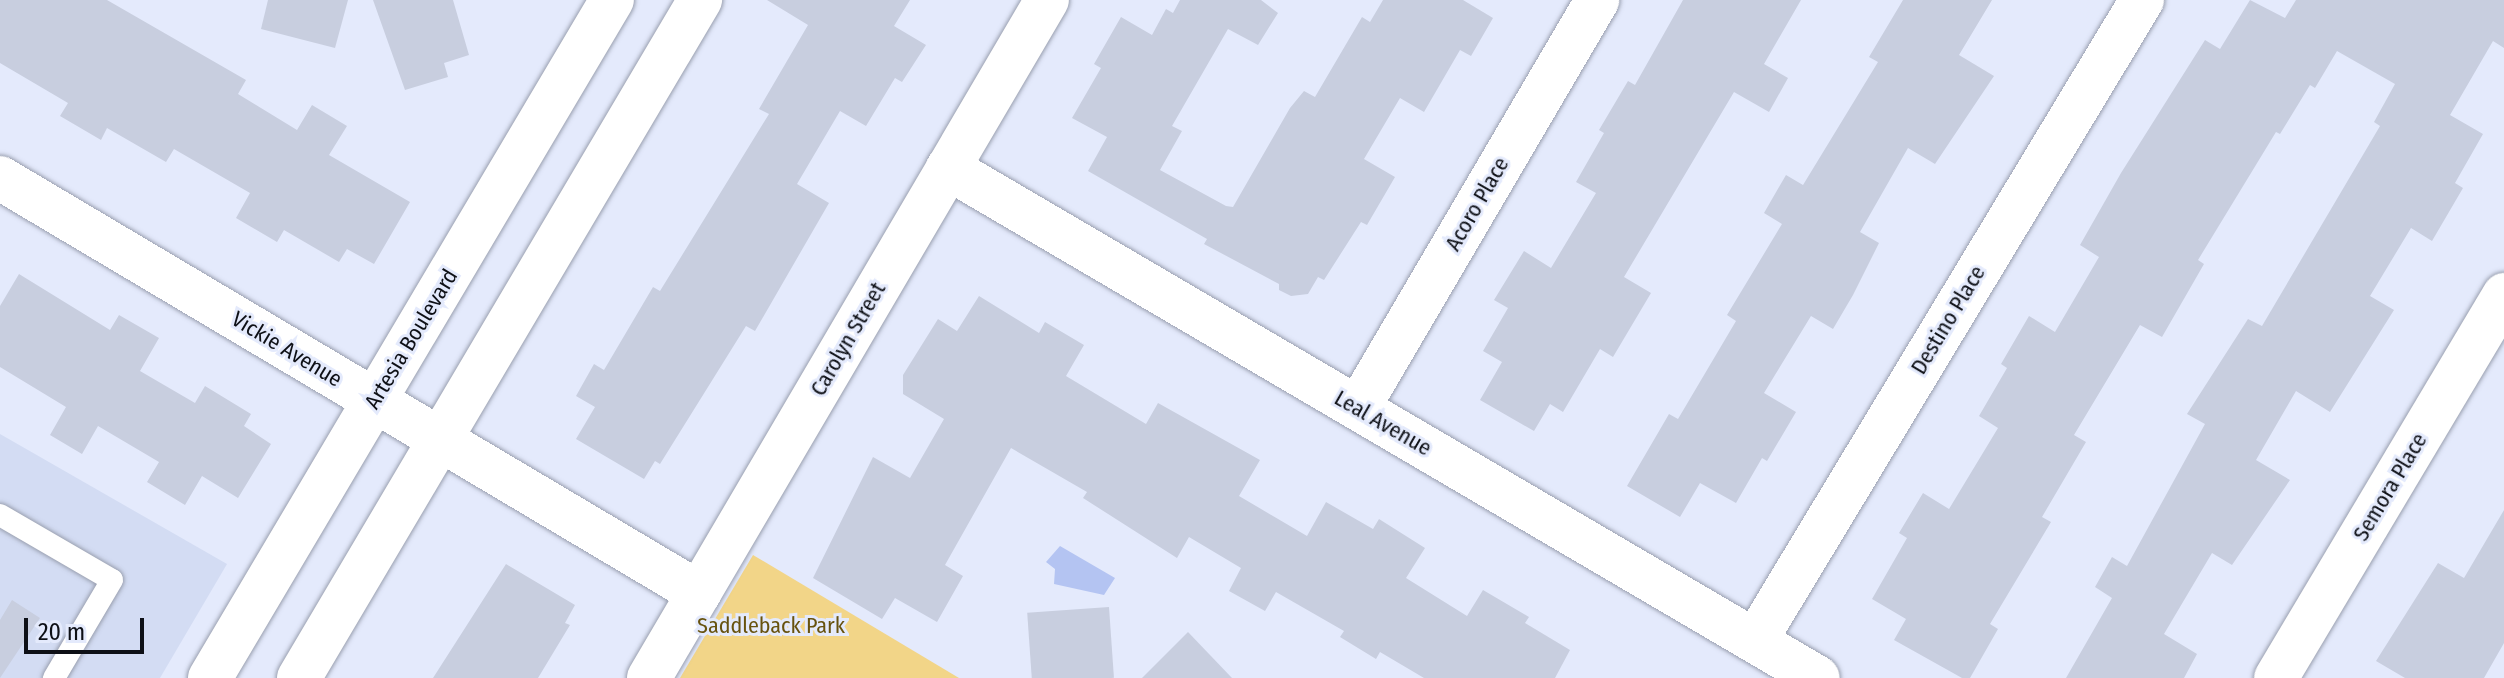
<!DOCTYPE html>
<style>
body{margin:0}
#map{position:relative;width:2504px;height:678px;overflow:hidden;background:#e4eafc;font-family:"Fira Sans Condensed",sans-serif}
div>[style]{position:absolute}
.built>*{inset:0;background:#d3dcf3}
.green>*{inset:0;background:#f2d588}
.water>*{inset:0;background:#b4c4f2}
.building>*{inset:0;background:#c8cedf;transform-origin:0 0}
.roads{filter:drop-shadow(0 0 2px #999faf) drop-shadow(0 0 2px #999faf)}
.service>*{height:22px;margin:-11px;padding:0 11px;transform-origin:11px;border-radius:11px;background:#fff}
.minor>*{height:44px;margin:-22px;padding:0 22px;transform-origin:22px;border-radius:22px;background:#fff}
.secondary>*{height:44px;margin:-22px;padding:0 22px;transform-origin:22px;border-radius:22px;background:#fff}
span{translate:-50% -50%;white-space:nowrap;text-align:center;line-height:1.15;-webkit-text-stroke:6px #e4eafc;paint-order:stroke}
.street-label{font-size:22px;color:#0e1016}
.park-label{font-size:22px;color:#67520f}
.scale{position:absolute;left:24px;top:618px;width:120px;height:36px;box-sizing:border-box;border:4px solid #0e1016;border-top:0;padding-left:10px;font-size:24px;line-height:28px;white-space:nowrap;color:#0e1016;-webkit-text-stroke:6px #e4eafc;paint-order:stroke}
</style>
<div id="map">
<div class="built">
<i style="clip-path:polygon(0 434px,227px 564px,160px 678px,0 678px)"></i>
</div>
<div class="green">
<i style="clip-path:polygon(753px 555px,959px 678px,680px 678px)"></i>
</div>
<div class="water">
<i style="clip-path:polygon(1060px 546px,1115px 578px,1104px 595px,1054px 584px,1055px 569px,1046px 562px)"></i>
</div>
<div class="building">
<i style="clip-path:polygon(0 0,107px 0,246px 80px,238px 94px,297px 130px,312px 105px,347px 126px,329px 155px,410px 202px,374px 264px,347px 249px,339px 262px,284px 230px,277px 242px,236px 218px,250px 193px,174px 149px,166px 162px,107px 128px,101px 140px,60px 116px,68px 103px,0 63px)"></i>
<i style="clip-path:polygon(268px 0,348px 0,335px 48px,261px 29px)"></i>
<i style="clip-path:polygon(373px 0,453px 0,469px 55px,444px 63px,448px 77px,405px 90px)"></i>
<i style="clip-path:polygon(767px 0,910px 0,894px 26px,926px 45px,902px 82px,895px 78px,866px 126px,840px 111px,797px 184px,829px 203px,755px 331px,746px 326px,660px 464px,655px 461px,644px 479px,576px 439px,595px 407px,576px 396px,594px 364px,604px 370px,653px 287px,660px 291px,769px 114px,759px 109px,808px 25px)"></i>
<i style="clip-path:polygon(1180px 0,1261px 0,1278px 13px,1258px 45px,1228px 29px,1172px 126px,1182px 131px,1160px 170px,1226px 206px,1233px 207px,1290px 108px,1304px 91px,1315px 97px,1362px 17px,1370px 22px,1383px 0,1463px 0,1493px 18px,1471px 56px,1460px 50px,1424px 112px,1400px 98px,1364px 159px,1395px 177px,1367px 225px,1361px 222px,1324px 280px,1318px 277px,1308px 294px,1291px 296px,1279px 290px,1279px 284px,1204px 244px,1207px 239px,1088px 171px,1107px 137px,1072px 118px,1101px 68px,1094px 64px,1121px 17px,1152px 35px,1166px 9px,1173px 13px)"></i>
<i style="clip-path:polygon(1683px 0,1801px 0,1764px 64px,1788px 78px,1769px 112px,1734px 92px,1624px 277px,1651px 293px,1613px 357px,1600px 349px,1563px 412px,1550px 404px,1534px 431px,1480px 400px,1502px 362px,1483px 351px,1508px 308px,1494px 300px,1524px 251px,1551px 268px,1596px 193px,1576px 182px,1604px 133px,1599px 130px,1628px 81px,1635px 85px)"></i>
<i style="clip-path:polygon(1903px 0,1992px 0,1959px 55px,1994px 76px,1935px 164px,1908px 148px,1860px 232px,1879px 243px,1853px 295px,1833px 329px,1811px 316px,1764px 393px,1796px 412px,1767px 461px,1762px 458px,1736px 503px,1700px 483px,1680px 517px,1627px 486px,1669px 414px,1678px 419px,1736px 321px,1727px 315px,1782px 224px,1764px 213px,1786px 175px,1803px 185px,1878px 62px,1869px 57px)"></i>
<i style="clip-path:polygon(2250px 0,2285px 18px,2296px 0,2504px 0,2504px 48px,2493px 41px,2450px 115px,2483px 134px,2455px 183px,2463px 188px,2432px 241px,2411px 228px,2370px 296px,2394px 310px,2330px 412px,2296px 391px,2256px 460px,2290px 480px,2232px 565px,2212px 553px,2164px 634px,2197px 654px,2184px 678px,2066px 678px,2112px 598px,2095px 587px,2112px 557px,2127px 566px,2205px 424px,2187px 414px,2248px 319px,2262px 326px,2380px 126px,2374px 122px,2395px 84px,2337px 51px,2315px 88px,2310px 85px,2280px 134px,2276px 132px,2198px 260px,2204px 264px,2162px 337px,2140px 325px,2074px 435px,2086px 442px,2042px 517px,2051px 522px,1990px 624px,1998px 629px,1970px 678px,1962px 678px,1894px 640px,1906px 619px,1872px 599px,1907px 538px,1899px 533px,1923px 493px,1949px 509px,1998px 428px,1979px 416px,2007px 368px,2001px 364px,2029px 316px,2055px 332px,2099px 257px,2080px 245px,2121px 173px,2205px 40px,2220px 49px)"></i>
<i style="clip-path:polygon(19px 274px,110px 330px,119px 315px,159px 338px,140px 371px,195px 403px,205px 386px,251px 414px,244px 426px,271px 444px,238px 498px,202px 476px,185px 505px,147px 482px,159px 462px,98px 426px,82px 454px,50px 435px,66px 407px,0 367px,0 306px)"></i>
<i style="clip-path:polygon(979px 296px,1039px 333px,1045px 322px,1084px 345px,1066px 376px,1146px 424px,1158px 403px,1260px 460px,1239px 496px,1307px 536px,1326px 502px,1373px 529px,1379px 519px,1425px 548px,1406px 578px,1467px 616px,1483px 590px,1529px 617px,1525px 623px,1570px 650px,1555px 678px,1424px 678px,1380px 652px,1376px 659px,1340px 637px,1344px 631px,1276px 592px,1265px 611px,1229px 591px,1241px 568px,1189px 537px,1177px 558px,1083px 498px,1087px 492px,1011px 448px,945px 565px,963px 576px,937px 622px,895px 598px,882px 619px,813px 578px,873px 457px,910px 478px,944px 419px,903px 394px,903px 375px,938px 319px,957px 331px)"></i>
<i style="clip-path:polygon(2504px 510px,2504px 643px,2484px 678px,2405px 678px,2376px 661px,2438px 563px,2464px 578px)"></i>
<i style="clip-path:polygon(506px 564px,575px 605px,565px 623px,570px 625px,538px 678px,433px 678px)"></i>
<i style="clip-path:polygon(12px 600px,40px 618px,0 678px,0 620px)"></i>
<i style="left:1109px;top:607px;width:71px;height:82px;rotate:86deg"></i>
<i style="clip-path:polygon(1188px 632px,1232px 678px,1142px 678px)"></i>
</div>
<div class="roads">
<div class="service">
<i style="left:0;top:515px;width:129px;rotate:30.1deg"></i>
<i style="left:112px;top:580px;width:114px;rotate:120.6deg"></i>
</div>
<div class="minor">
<i style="left:948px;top:168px;width:1008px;rotate:30.38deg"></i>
<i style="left:0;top:178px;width:813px;rotate:30.7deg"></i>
<i style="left:1358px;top:408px;width:473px;rotate:-59.6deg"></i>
<i style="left:1755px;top:641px;width:749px;rotate:-58.88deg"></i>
<i style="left:649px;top:678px;width:786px;rotate:-59.59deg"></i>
<i style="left:2276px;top:678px;width:446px;rotate:-59.2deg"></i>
</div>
<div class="secondary">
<i style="left:210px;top:678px;width:788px;rotate:-59.34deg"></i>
<i style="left:299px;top:678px;width:788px;rotate:-59.4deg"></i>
</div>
</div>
<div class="street-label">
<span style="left:1477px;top:204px;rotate:-60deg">Acoro Place</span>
<span style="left:1948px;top:320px;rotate:-59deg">Destino Place</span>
<span style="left:411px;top:339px;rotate:-59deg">Artesia Boulevard</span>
<span style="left:848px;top:339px;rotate:-60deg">Carolyn Street</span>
<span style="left:287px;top:349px;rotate:31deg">Vickie Avenue</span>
<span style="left:1383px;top:423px;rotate:30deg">Leal Avenue</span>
<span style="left:2390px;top:487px;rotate:-59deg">Semora Place</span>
</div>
<div class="park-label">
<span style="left:771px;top:626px">Saddleback Park</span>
</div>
<div class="scale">20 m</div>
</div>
